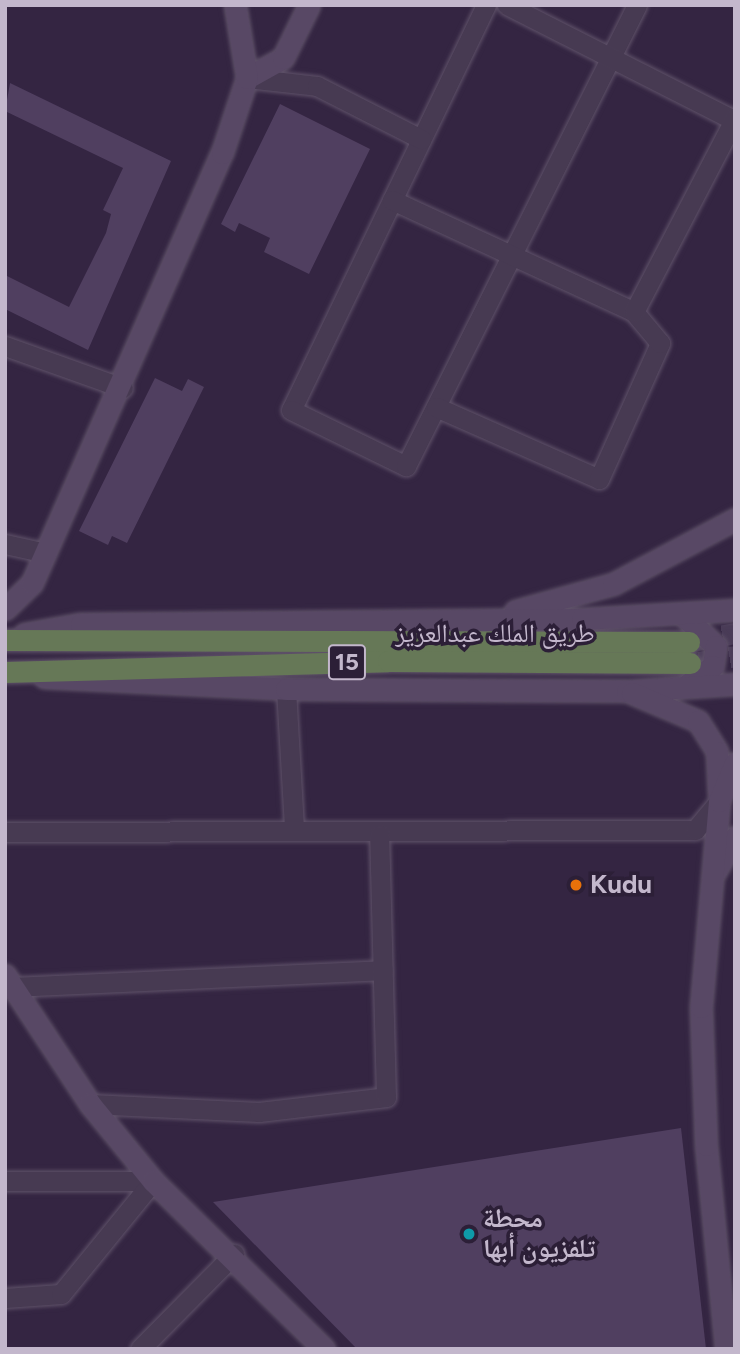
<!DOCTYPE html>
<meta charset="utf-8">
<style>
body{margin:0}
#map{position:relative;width:740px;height:1354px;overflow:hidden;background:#342542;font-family:Figtree,"Noto Naskh Arabic",sans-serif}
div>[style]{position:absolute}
.building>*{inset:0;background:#503f60}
.highway-tunnel>*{height:21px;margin-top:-10.5px;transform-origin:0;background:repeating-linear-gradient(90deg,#493b57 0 21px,transparent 0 31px)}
.roads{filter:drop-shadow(0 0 2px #5f5269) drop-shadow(0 0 2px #5f5269)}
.street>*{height:19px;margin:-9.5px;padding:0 9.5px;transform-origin:9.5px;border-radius:9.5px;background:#473a52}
.secondary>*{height:21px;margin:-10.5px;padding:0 10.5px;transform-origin:10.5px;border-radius:10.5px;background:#584865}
.highway>*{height:21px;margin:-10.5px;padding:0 10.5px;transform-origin:10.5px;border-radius:10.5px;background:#667857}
.dots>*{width:19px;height:19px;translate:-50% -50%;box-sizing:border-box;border:4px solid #2c1f37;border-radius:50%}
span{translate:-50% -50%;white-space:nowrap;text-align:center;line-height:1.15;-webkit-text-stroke:7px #2c1f37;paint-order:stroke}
.shield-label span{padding:2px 5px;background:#2c1f37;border:2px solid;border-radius:5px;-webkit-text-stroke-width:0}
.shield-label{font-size:24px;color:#c3b7cc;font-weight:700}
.street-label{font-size:26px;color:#c3b7cc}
.poi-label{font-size:26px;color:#c3b7cc;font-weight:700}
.left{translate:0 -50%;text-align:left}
.frame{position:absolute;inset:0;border:7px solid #c3b7cc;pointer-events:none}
</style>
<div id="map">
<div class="building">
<i style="clip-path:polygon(10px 83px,171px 161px,88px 350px,5px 309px,5px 275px,69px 307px,106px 233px,111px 214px,103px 210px,123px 168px,5px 111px)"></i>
<i style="clip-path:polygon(280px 104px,370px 149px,309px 274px,264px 252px,270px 238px,239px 223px,235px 232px,221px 224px)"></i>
<i style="clip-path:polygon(155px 378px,182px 391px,188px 379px,204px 387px,127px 543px,112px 536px,108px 545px,79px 531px)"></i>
<i style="clip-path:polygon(681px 1128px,706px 1349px,357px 1349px,213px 1202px)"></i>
</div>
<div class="highway-tunnel">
<i style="left:692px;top:641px;width:44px;rotate:-10.5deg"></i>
<i style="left:699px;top:662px;width:36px;rotate:-9deg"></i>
</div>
<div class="roads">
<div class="street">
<i style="left:486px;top:5px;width:449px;rotate:115.7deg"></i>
<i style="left:291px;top:410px;width:128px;rotate:26deg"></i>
<i style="left:406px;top:466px;width:516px;rotate:-63.39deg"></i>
<i style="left:507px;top:5px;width:254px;rotate:26.9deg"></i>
<i style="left:247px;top:78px;width:70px;rotate:6.5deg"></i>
<i style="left:317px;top:86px;width:117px;rotate:27deg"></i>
<i style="left:392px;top:200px;width:267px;rotate:24.8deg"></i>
<i style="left:5px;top:346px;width:125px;rotate:19.6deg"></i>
<i style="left:436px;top:407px;width:178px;rotate:23.8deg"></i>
<i style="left:599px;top:479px;width:149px;rotate:-65.8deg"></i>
<i style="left:660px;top:343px;width:40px;rotate:-130deg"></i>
<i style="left:634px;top:312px;width:219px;rotate:-62.5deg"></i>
<i style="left:5px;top:544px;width:42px;rotate:12.4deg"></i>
<i style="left:286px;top:689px;width:139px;rotate:86.7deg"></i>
<i style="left:5px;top:832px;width:690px;rotate:-0.17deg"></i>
<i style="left:695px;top:830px;width:38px;rotate:-50deg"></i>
<i style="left:10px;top:987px;width:373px;rotate:-2.6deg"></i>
<i style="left:90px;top:1104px;width:169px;rotate:2.7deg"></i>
<i style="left:259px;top:1112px;width:128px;rotate:-6.7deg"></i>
<i style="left:386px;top:1097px;width:262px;rotate:-91.5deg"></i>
<i style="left:5px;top:1181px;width:148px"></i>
<i style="left:5px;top:1298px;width:56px;rotate:-4.1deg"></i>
<i style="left:61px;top:1294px;width:146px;rotate:-50.8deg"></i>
<i style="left:140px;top:1349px;width:134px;rotate:-45.3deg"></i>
</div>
<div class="secondary">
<i style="left:247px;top:78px;width:41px;rotate:-29.1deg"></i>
<i style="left:283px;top:58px;width:59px;rotate:-63.9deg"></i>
<i style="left:5px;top:609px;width:37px;rotate:-44deg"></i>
<i style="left:32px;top:583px;width:470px;rotate:-66.2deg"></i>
<i style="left:222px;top:153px;width:79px;rotate:-71.6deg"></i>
<i style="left:247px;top:78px;width:74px;rotate:-99.3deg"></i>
<i style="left:515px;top:611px;width:102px;rotate:-15.4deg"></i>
<i style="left:613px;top:584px;width:138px;rotate:-28deg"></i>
<i style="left:683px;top:615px;width:45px;rotate:43.2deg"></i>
<i style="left:716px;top:646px;width:20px;rotate:99deg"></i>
<i style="left:713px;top:666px;width:31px;rotate:144deg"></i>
<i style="left:24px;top:634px;width:58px;rotate:-10deg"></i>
<i style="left:81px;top:624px;width:501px;rotate:-0.57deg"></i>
<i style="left:582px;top:619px;width:153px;rotate:-3.4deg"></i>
<i style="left:44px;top:677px;width:242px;rotate:2.8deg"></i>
<i style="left:286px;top:689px;width:341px;rotate:0.3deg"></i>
<i style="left:627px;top:691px;width:108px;rotate:-3.7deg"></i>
<i style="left:632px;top:693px;width:72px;rotate:23deg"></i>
<i style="left:698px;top:721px;width:36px;rotate:58deg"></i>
<i style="left:717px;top:752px;width:42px;rotate:87.3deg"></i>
<i style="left:715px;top:872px;width:40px;rotate:-60.3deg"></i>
<i style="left:5px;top:975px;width:154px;rotate:56.6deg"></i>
<i style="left:90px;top:1104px;width:99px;rotate:50.7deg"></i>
<i style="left:153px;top:1181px;width:240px;rotate:44.5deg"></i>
<i style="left:726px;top:1349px;width:205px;rotate:-95.6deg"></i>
<i style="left:706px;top:1145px;width:138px;rotate:-92.1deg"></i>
<i style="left:701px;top:1007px;width:207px;rotate:-85deg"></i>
<i style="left:719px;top:801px;width:41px;rotate:-67.2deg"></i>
</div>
<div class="highway">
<i style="left:5px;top:640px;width:684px;rotate:0.17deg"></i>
<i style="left:5px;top:672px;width:383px;rotate:-1.6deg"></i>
<i style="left:388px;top:661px;width:302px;rotate:0.4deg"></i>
</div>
</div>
<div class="dots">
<i style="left:576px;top:885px;background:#e8710a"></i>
<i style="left:469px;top:1234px;background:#0f9aa8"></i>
</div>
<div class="shield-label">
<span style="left:347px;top:662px">15</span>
</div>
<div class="street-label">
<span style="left:495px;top:634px">طريق الملك عبدالعزيز</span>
</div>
<div class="poi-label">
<span class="left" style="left:590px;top:885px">Kudu</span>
<span class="left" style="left:483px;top:1234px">محطة<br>تلفزيون أبها</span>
</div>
<div class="frame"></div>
</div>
